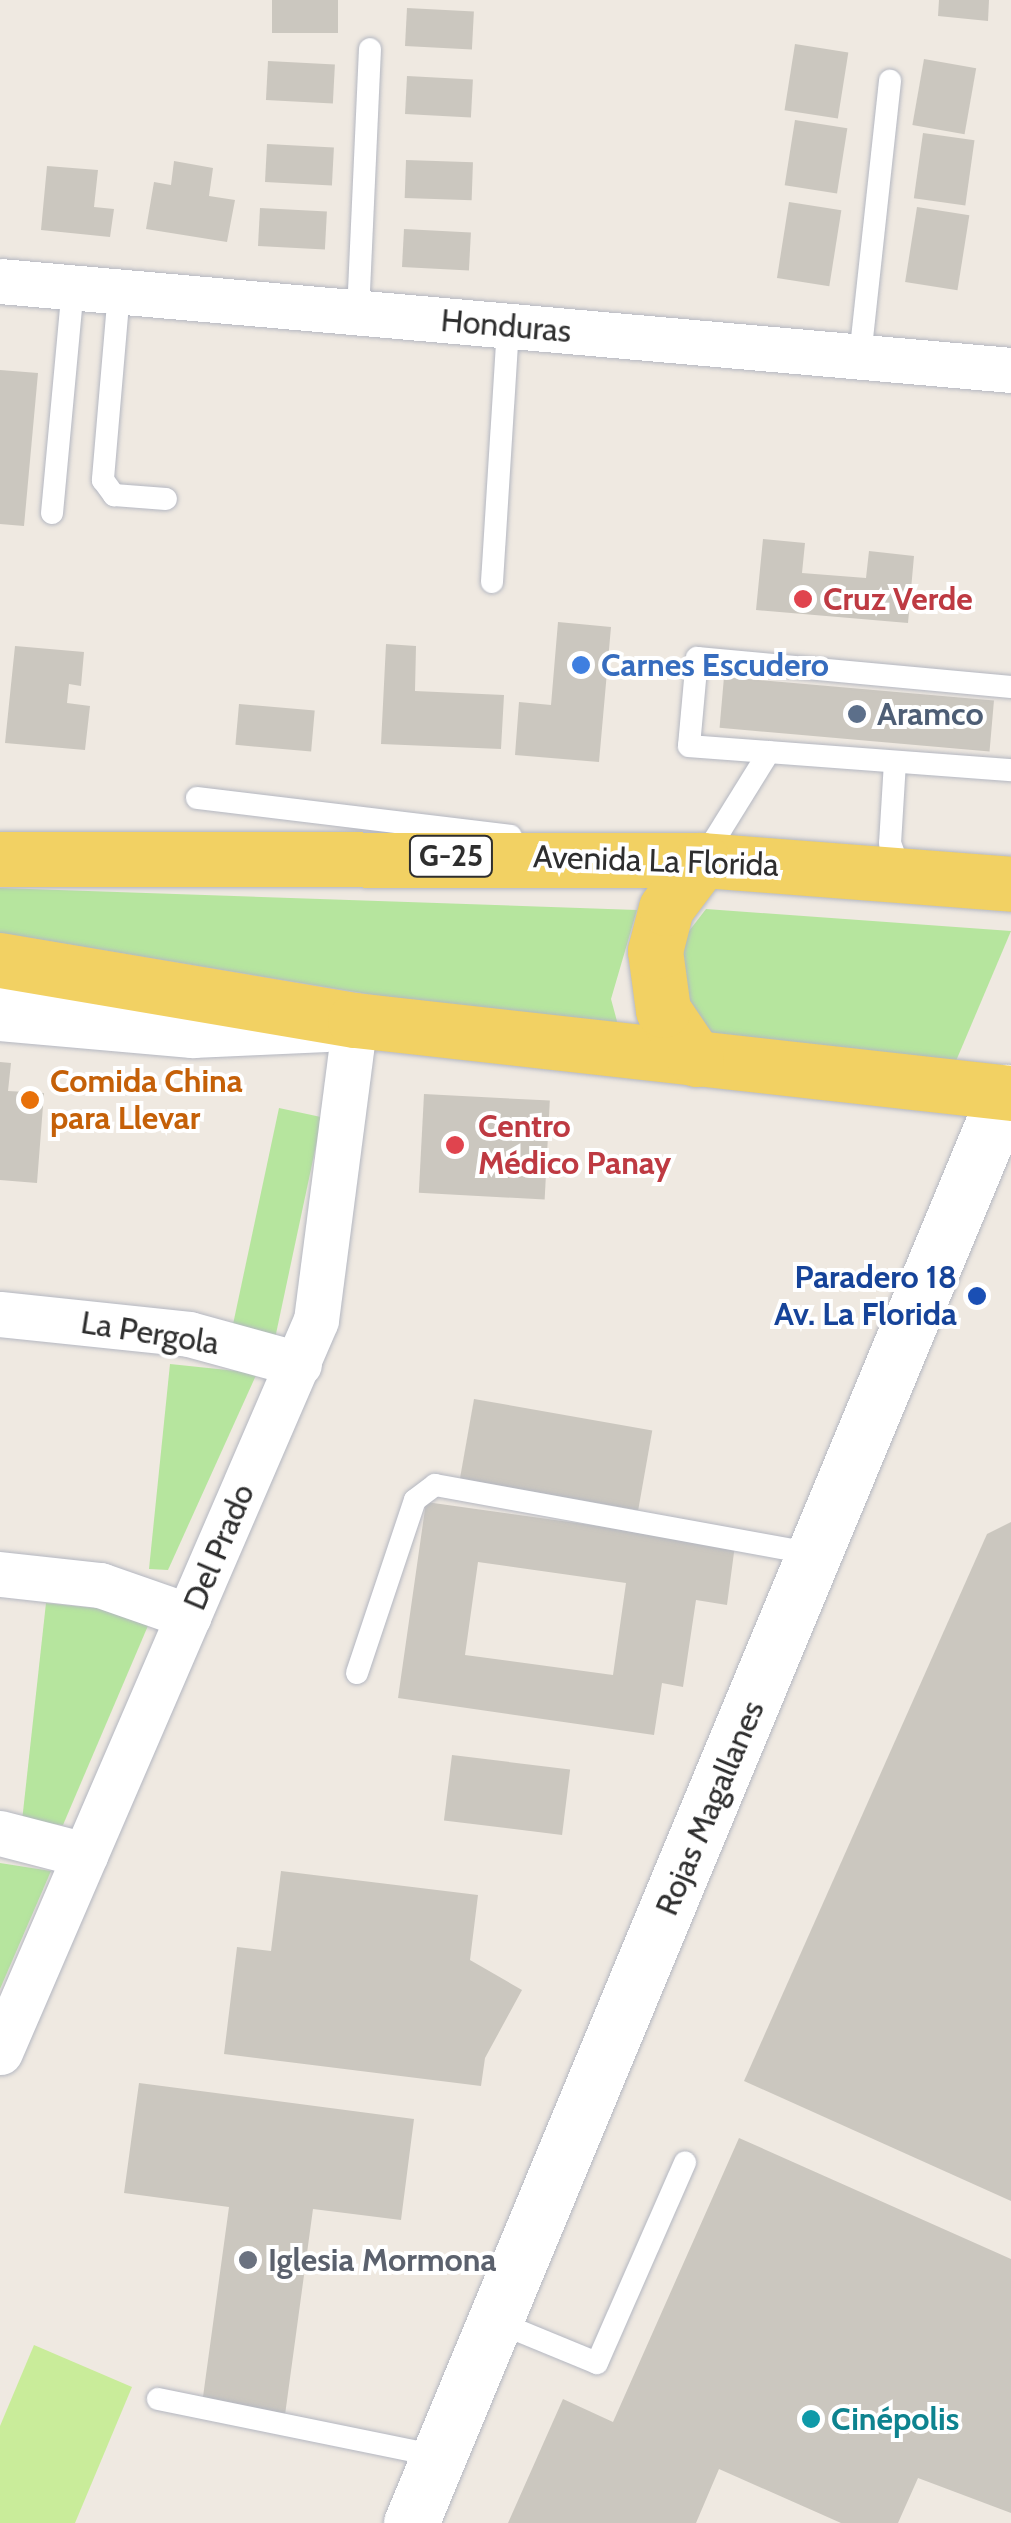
<!DOCTYPE html>
<meta charset="utf-8">
<style>
body{margin:0}
#map{position:relative;width:1011px;height:2523px;overflow:hidden;background:#efe9e1;font-family:Cabin,sans-serif}
div>[style]{position:absolute}
.green>*{inset:0;background:#b6e59e;transform-origin:0 0}
.pitch>*{inset:0;background:#c9ec9a}
.building>*{inset:0;background:#cbc7bf;transform-origin:0 0}
.roads{filter:drop-shadow(0 0 2px #b4b7c1) drop-shadow(0 0 2px #b4b7c1)}
.service>*{height:22px;margin:-11px;padding:0 11px;transform-origin:11px;border-radius:11px;background:#fff}
.minor>*{height:45px;margin:-22.5px;padding:0 22.5px;transform-origin:22.5px;border-radius:22.5px;background:#fff}
.tertiary>*{height:55px;margin:-27.5px;padding:0 27.5px;transform-origin:27.5px;border-radius:27.5px;background:#fff}
.primary>*{height:55px;margin:-27.5px;padding:0 27.5px;transform-origin:27.5px;border-radius:27.5px;background:#f2d163}
.dots>*{width:28px;height:28px;translate:-50% -50%;box-sizing:border-box;border:5px solid #fff;border-radius:50%}
span{translate:-50% -50%;white-space:nowrap;text-align:center;line-height:1.15;-webkit-text-stroke:8px #fff;paint-order:stroke}
.shield-label span{padding:2px 8px;background:#fff;border:2px solid;border-radius:8px;-webkit-text-stroke-width:0}
.shield-label{font-size:30px;color:#2e2e2e;font-weight:700}
.street-label{font-size:32px;color:#2e2e2e}
.health-label{font-size:32px;color:#be3a42;font-weight:700}
.left{translate:0 -50%;text-align:left}
.shop-label{font-size:32px;color:#366cbe;font-weight:700}
.service-label{font-size:32px;color:#4e5e75;font-weight:700}
.food-label{font-size:32px;color:#c56008;font-weight:700}
.transit-label{font-size:32px;color:#164399;font-weight:700}
.right{translate:-100% -50%;text-align:right}
.worship-label{font-size:32px;color:#5b616d;font-weight:700}
.culture-label{font-size:32px;color:#0d838f;font-weight:700}
</style>
<div id="map">
<div class="green">
<i style="clip-path:polygon(0 888px,637px 910px,611px 999px,621px 1036px,0 933px)"></i>
<i style="clip-path:polygon(706px 909px,1011px 931px,956px 1061px,696px 1038px,679px 944px)"></i>
<i style="left:279px;top:1108px;width:44px;height:227px;rotate:12deg"></i>
<i style="clip-path:polygon(170px 1364px,257px 1373px,168px 1570px,149px 1569px)"></i>
<i style="clip-path:polygon(46px 1603px,153px 1614px,63px 1825px,22px 1821px)"></i>
<i style="clip-path:polygon(0 1863px,51px 1871px,0 1989px)"></i>
</div>
<div class="pitch">
<i style="clip-path:polygon(34px 2345px,132px 2387px,75px 2523px,0 2523px,0 2426px)"></i>
</div>
<div class="building">
<i style="left:272px;top:0;width:66px;height:33px"></i>
<i style="clip-path:polygon(939px 0,989px 0,988px 21px,938px 16px)"></i>
<i style="left:407px;top:8px;width:67px;height:38px;rotate:3deg"></i>
<i style="left:795px;top:44px;width:54px;height:67px;rotate:9deg"></i>
<i style="left:924px;top:59px;width:53px;height:67px;rotate:10deg"></i>
<i style="left:268px;top:61px;width:67px;height:39px;rotate:3deg"></i>
<i style="left:407px;top:76px;width:66px;height:38px;rotate:3deg"></i>
<i style="left:795px;top:120px;width:53px;height:66px;rotate:9deg"></i>
<i style="left:923px;top:133px;width:52px;height:66px;rotate:8deg"></i>
<i style="left:267px;top:144px;width:67px;height:38px;rotate:3deg"></i>
<i style="left:406px;top:160px;width:67px;height:38px;rotate:2deg"></i>
<i style="clip-path:polygon(174px 161px,213px 168px,209px 196px,235px 200px,227px 242px,146px 229px,154px 182px,171px 185px)"></i>
<i style="clip-path:polygon(47px 166px,98px 170px,94px 207px,114px 209px,110px 237px,41px 230px)"></i>
<i style="left:789px;top:202px;width:53px;height:77px;rotate:9deg"></i>
<i style="left:917px;top:207px;width:53px;height:76px;rotate:9deg"></i>
<i style="left:260px;top:208px;width:67px;height:38px;rotate:3deg"></i>
<i style="left:404px;top:229px;width:67px;height:38px;rotate:3deg"></i>
<i style="clip-path:polygon(0 370px,38px 373px,24px 526px,0 524px)"></i>
<i style="clip-path:polygon(763px 539px,805px 543px,802px 573px,866px 578px,869px 551px,914px 556px,908px 623px,756px 610px)"></i>
<i style="clip-path:polygon(558px 622px,611px 627px,599px 762px,515px 755px,519px 702px,551px 705px)"></i>
<i style="clip-path:polygon(386px 644px,416px 646px,415px 691px,504px 695px,501px 749px,381px 744px)"></i>
<i style="clip-path:polygon(15px 646px,84px 652px,81px 686px,69px 684px,67px 703px,90px 706px,85px 750px,5px 743px)"></i>
<i style="left:724px;top:677px;width:271px;height:51px;rotate:5deg"></i>
<i style="left:239px;top:704px;width:76px;height:41px;rotate:5deg"></i>
<i style="clip-path:polygon(0 1062px,11px 1063px,8px 1091px,44px 1093px,37px 1183px,0 1180px)"></i>
<i style="left:424px;top:1094px;width:126px;height:99px;rotate:3deg"></i>
<i style="left:474px;top:1399px;width:181px;height:81px;rotate:10deg"></i>
<i style="clip-path:polygon(evenodd,426px 1502px,735px 1545px,727px 1605px,696px 1600px,683px 1687px,662px 1683px,654px 1735px,398px 1698px,426px 1502px,478px 1562px,626px 1583px,613px 1675px,465px 1655px,478px 1562px)"></i>
<i style="clip-path:polygon(1011px 1522px,1011px 2201px,744px 2081px,987px 1534px)"></i>
<i style="left:452px;top:1755px;width:119px;height:66px;rotate:7deg"></i>
<i style="clip-path:polygon(281px 1871px,478px 1895px,470px 1960px,522px 1990px,485px 2058px,481px 2086px,224px 2054px,237px 1947px,271px 1951px)"></i>
<i style="clip-path:polygon(139px 2083px,414px 2119px,401px 2220px,313px 2209px,285px 2415px,202px 2404px,229px 2207px,124px 2193px)"></i>
<i style="clip-path:polygon(739px 2138px,1011px 2259px,1011px 2513px,918px 2478px,898px 2523px,841px 2523px,719px 2469px,696px 2523px,508px 2523px,563px 2399px,613px 2422px)"></i>
</div>
<div class="roads">
<div class="service">
<i style="left:119px;top:292px;width:189px;rotate:94.9deg"></i>
<i style="left:103px;top:480px;width:19px;rotate:54deg"></i>
<i style="left:114px;top:495px;width:52px;rotate:4.4deg"></i>
<i style="left:358px;top:313px;width:264px;rotate:-87.4deg"></i>
<i style="left:860px;top:357px;width:278px;rotate:-83.8deg"></i>
<i style="left:52px;top:513px;width:226px;rotate:-84.7deg"></i>
<i style="left:492px;top:582px;width:256px;rotate:-86.4deg"></i>
<i style="left:1011px;top:687px;width:315px;rotate:-174.7deg"></i>
<i style="left:697px;top:658px;width:88px;rotate:95.2deg"></i>
<i style="left:689px;top:746px;width:323px;rotate:4.3deg"></i>
<i style="left:895px;top:762px;width:81px;rotate:93.5deg"></i>
<i style="left:890px;top:843px;width:32px;rotate:70deg"></i>
<i style="left:197px;top:798px;width:316px;rotate:6.9deg"></i>
<i style="left:702px;top:860px;width:127px;rotate:-58.2deg"></i>
<i style="left:357px;top:1673px;width:182px;rotate:-71.5deg"></i>
<i style="left:415px;top:1500px;width:25px;rotate:-37deg"></i>
<i style="left:435px;top:1485px;width:385px;rotate:10.3deg"></i>
<i style="left:495px;top:2321px;width:110px;rotate:22.4deg"></i>
<i style="left:597px;top:2363px;width:219px;rotate:-66.3deg"></i>
<i style="left:158px;top:2399px;width:287px;rotate:11.5deg"></i>
</div>
<div class="minor">
<i style="left:0;top:281px;width:1015px;rotate:5.03deg"></i>
<i style="left:0;top:1314px;width:190px;rotate:6deg"></i>
<i style="left:189px;top:1334px;width:114px;rotate:15.3deg"></i>
<i style="left:0;top:1574px;width:101px;rotate:6.3deg"></i>
<i style="left:100px;top:1585px;width:94px;rotate:19.2deg"></i>
<i style="left:0;top:1833px;width:88px;rotate:14.5deg"></i>
<i style="left:0;top:2052px;width:797px;rotate:-66.65deg"></i>
<i style="left:316px;top:1320px;width:303px;rotate:-82.6deg"></i>
</div>
<div class="tertiary">
<i style="left:0;top:1013px;width:193px;rotate:5.1deg"></i>
<i style="left:192px;top:1030px;width:134px;rotate:-2.6deg"></i>
<i style="left:411px;top:2523px;width:1550px;rotate:-67.42deg"></i>
</div>
<div class="primary">
<i style="left:0;top:859px;width:702px;rotate:0.08deg"></i>
<i style="left:702px;top:860px;width:310px;rotate:4.4deg"></i>
<i style="left:0;top:960px;width:360px;rotate:9.6deg"></i>
<i style="left:355px;top:1020px;width:660px;rotate:6.35deg"></i>
<i style="left:696px;top:1059px;width:59px;rotate:-124deg"></i>
<i style="left:663px;top:1010px;width:60px;rotate:-97.7deg"></i>
<i style="left:655px;top:951px;width:44px;rotate:-75.7deg"></i>
<i style="left:666px;top:908px;width:60px;rotate:-53.1deg"></i>
</div>
</div>
<div class="dots">
<i style="left:803px;top:599px;background:#e0444e"></i>
<i style="left:581px;top:665px;background:#3f7fe0"></i>
<i style="left:857px;top:714px;background:#5c6f8a"></i>
<i style="left:30px;top:1100px;background:#e8710a"></i>
<i style="left:455px;top:1145px;background:#e0444e"></i>
<i style="left:977px;top:1296px;background:#1a4fb4"></i>
<i style="left:248px;top:2260px;background:#6b7280"></i>
<i style="left:811px;top:2419px;background:#0f9aa8"></i>
</div>
<div class="shield-label">
<span style="left:451px;top:856px">G-25</span>
</div>
<div class="street-label">
<span style="left:506px;top:326px;rotate:5deg">Honduras</span>
<span style="left:656px;top:861px;rotate:2deg">Avenida La Florida</span>
<span style="left:150px;top:1333px;rotate:9deg">La Pergola</span>
<span style="left:219px;top:1547px;rotate:-67deg">Del Prado</span>
<span style="left:710px;top:1808px;rotate:-67deg">Rojas Magallanes</span>
</div>
<div class="health-label">
<span class="left" style="left:823px;top:599px">Cruz Verde</span>
<span class="left" style="left:478px;top:1145px">Centro<br>Médico Panay</span>
</div>
<div class="shop-label">
<span class="left" style="left:601px;top:665px">Carnes Escudero</span>
</div>
<div class="service-label">
<span class="left" style="left:877px;top:714px">Aramco</span>
</div>
<div class="food-label">
<span class="left" style="left:50px;top:1100px">Comida China<br>para Llevar</span>
</div>
<div class="transit-label">
<span class="right" style="left:957px;top:1296px">Paradero 18<br>Av. La Florida</span>
</div>
<div class="worship-label">
<span class="left" style="left:268px;top:2260px">Iglesia Mormona</span>
</div>
<div class="culture-label">
<span class="left" style="left:831px;top:2419px">Cinépolis</span>
</div>
</div>
